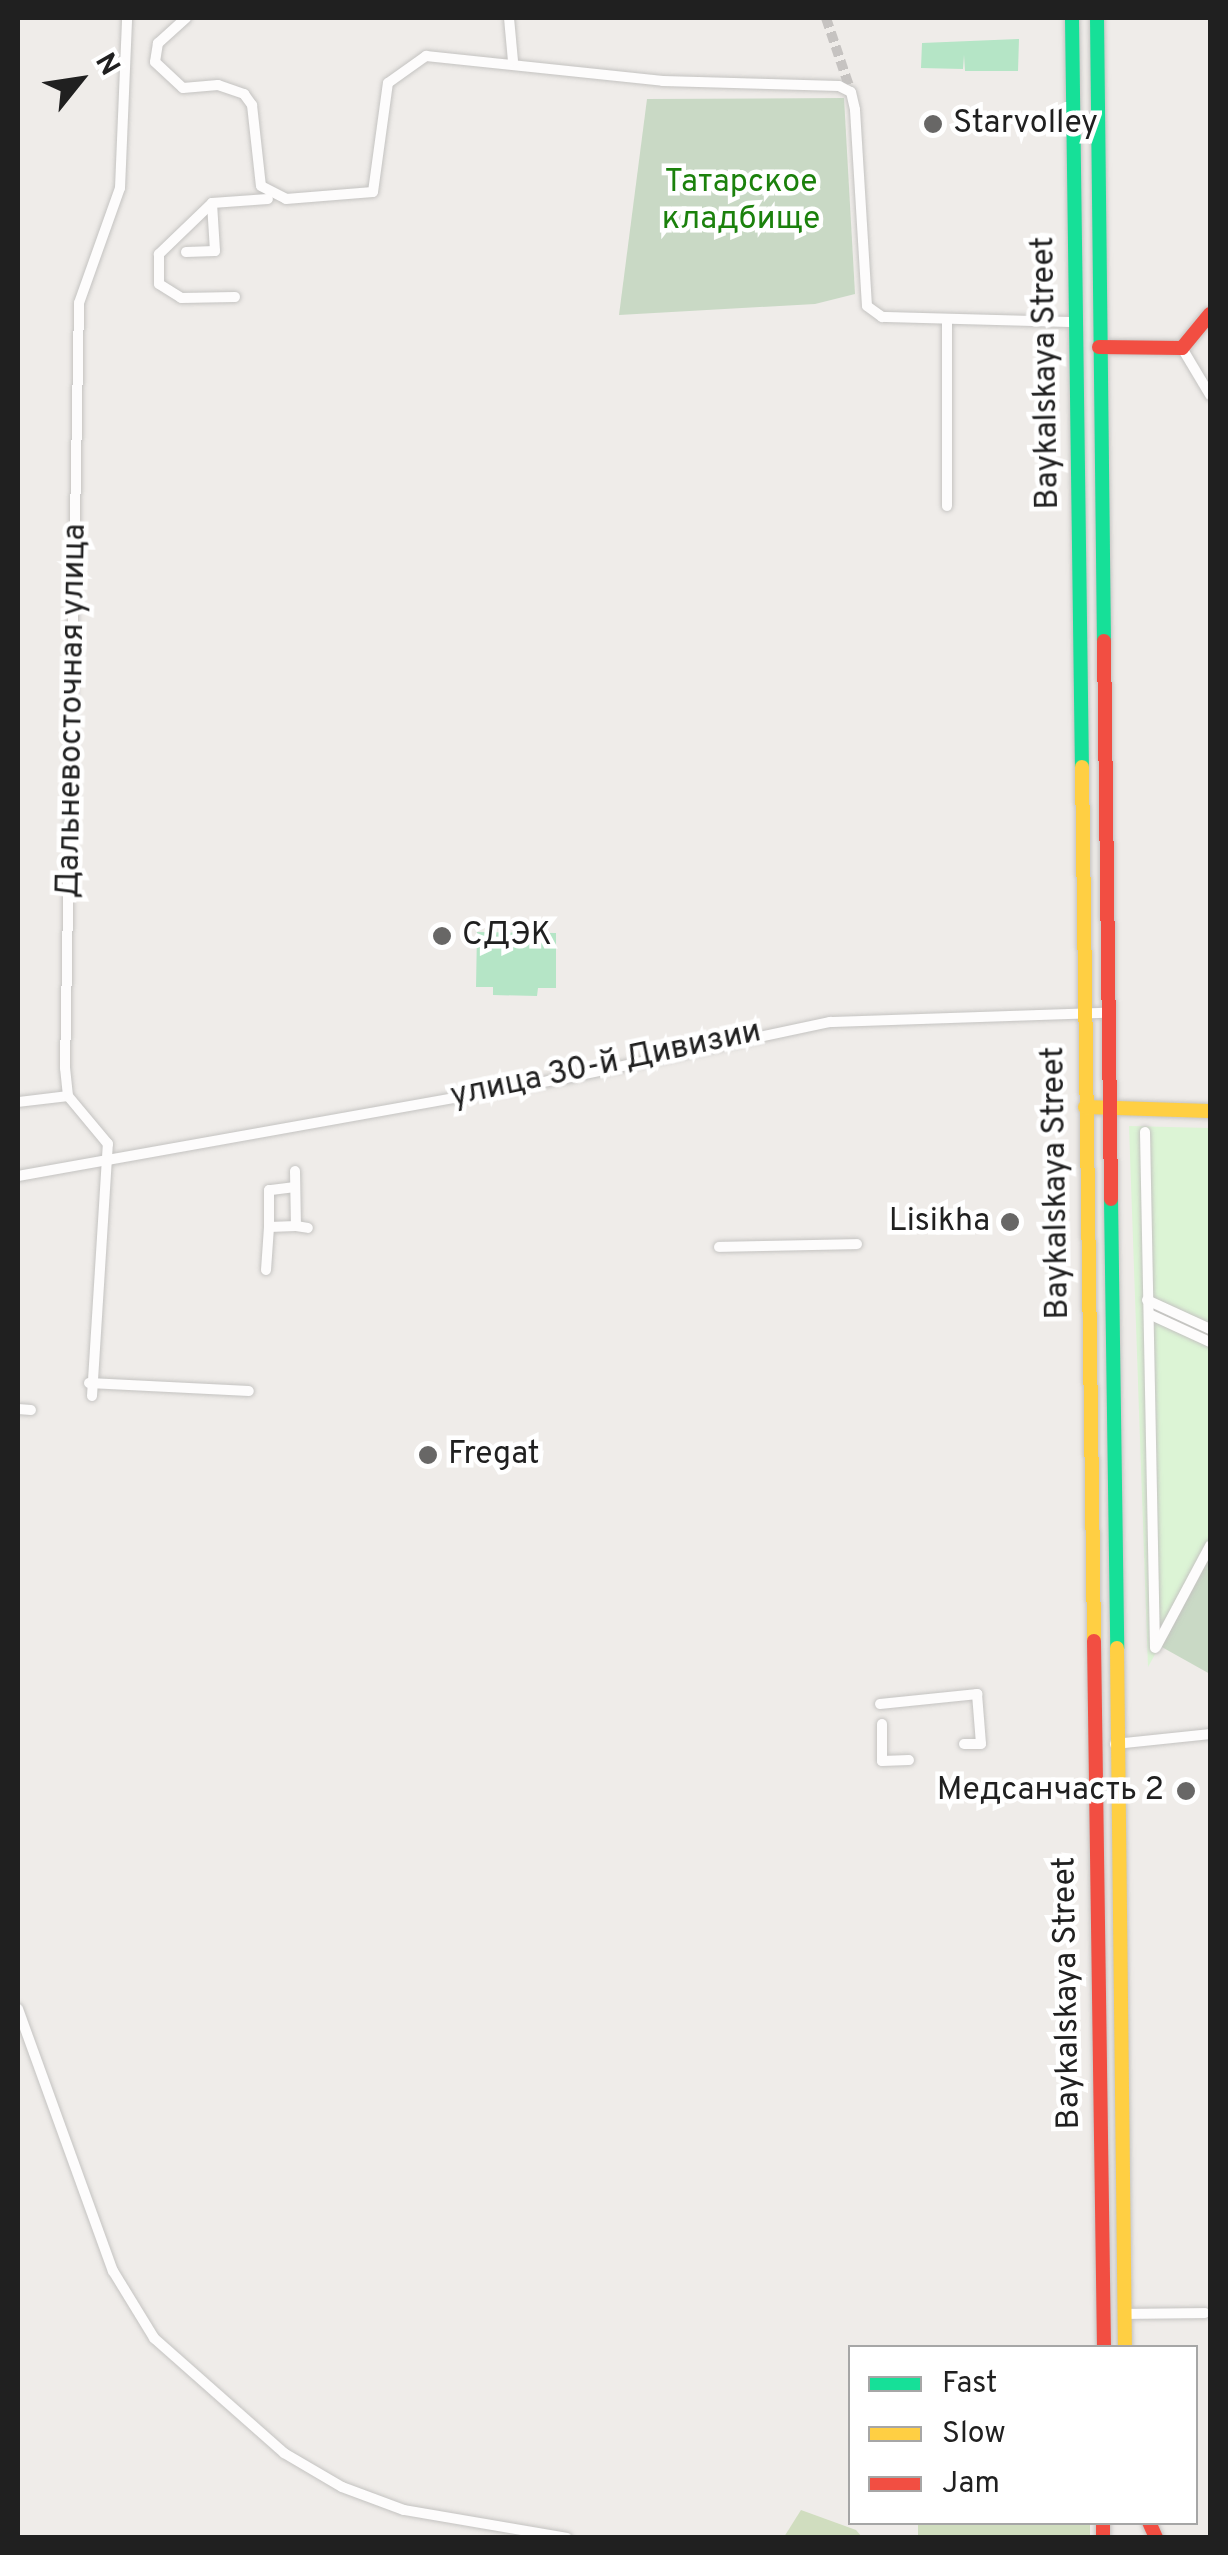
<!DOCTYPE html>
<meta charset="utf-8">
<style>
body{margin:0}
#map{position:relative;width:1228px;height:2555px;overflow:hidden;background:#efece9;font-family:Overpass,sans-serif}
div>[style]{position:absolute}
.forest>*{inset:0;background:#d0ddbf;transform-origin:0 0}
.cemetery>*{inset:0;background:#c9d9c5}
.park>*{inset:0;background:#dcf4d5}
.pitch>*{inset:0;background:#b5e5c6}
.street-tunnel>*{height:10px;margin-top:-5px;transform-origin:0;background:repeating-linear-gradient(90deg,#c6c3c1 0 10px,transparent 0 15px)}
.roads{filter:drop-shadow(0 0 2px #c4c3c1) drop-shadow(0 0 2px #c4c3c1)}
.street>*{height:10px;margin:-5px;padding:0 5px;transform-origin:5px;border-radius:5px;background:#fdfcfc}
.fast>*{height:14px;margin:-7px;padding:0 7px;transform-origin:7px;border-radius:7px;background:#16e098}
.slow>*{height:14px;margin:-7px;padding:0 7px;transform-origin:7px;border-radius:7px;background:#ffcf43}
.jam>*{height:14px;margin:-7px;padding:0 7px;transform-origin:7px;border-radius:7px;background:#f24e42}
.dots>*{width:28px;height:28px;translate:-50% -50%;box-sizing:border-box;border:5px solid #fff;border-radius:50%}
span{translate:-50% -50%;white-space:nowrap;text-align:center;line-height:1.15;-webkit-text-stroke:9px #fff;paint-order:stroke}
.poi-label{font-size:32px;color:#202020}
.left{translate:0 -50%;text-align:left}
.right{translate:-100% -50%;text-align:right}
.park-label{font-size:32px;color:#1b810c}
.street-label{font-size:32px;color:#202020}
.frame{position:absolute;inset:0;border:20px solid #202020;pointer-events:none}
.legend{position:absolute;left:848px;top:2345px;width:350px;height:180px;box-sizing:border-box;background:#fff;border:2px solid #a6a6a6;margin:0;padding:12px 18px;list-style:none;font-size:30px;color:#202020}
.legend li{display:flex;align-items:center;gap:20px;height:50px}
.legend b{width:50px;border:2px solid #a6a6a6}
.north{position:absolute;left:30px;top:30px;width:100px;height:100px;-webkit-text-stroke:8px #fff;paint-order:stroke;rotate:60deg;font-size:28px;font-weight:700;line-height:40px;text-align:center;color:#202020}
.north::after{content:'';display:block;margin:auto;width:35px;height:45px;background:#202020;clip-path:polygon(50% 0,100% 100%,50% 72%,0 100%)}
</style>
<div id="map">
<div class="forest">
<i style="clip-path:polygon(801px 2510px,856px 2530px,862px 2537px,784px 2537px)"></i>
<i style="left:918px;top:2523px;width:172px;height:15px"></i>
</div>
<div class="cemetery">
<i style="clip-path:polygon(844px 98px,855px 294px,815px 304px,619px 315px,647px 99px)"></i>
<i style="clip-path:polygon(1210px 1555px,1210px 1674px,1160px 1646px)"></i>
</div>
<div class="park">
<i style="clip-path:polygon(1129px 1126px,1210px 1128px,1210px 1555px,1148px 1667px)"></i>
</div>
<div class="pitch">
<i style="clip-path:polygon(1019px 39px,1018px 71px,965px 71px,964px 55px,963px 69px,921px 68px,922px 43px)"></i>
<i style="clip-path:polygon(477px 932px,556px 933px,556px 988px,538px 988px,537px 996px,493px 995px,493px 987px,476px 987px)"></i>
</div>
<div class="street-tunnel">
<i style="left:826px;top:18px;width:78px;rotate:71.3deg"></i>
</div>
<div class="roads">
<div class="street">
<i style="left:186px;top:18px;width:38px;rotate:138deg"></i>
<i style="left:158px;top:43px;width:19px;rotate:99deg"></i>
<i style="left:155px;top:62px;width:38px;rotate:43deg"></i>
<i style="left:183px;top:88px;width:35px;rotate:-5deg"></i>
<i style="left:218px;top:85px;width:28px;rotate:19deg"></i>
<i style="left:244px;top:94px;width:14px;rotate:54deg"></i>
<i style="left:252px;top:105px;width:81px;rotate:83.7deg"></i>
<i style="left:261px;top:186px;width:28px;rotate:27deg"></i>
<i style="left:286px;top:199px;width:87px;rotate:-4.6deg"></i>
<i style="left:373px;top:192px;width:110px;rotate:-82.2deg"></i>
<i style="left:388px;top:83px;width:47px;rotate:-35.4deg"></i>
<i style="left:426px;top:56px;width:238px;rotate:6deg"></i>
<i style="left:663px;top:81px;width:176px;rotate:1.6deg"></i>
<i style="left:839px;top:86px;width:13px;rotate:27deg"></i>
<i style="left:851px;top:92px;width:18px;rotate:77deg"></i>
<i style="left:855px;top:110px;width:196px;rotate:86.5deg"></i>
<i style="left:867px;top:306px;width:19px;rotate:36deg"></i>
<i style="left:882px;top:317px;width:192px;rotate:1.5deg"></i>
<i style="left:509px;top:18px;width:43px;rotate:84.7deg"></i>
<i style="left:212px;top:203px;width:74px;rotate:136.1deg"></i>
<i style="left:159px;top:254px;width:30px;rotate:90deg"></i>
<i style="left:159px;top:284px;width:26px;rotate:32deg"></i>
<i style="left:181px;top:298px;width:54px;rotate:-1.1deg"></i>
<i style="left:186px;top:252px;width:29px;rotate:-2deg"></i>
<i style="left:215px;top:251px;width:48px;rotate:-93.6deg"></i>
<i style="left:212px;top:203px;width:56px;rotate:-4.1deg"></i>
<i style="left:1182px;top:348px;width:55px;rotate:59.2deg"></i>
<i style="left:947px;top:506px;width:186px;rotate:-90deg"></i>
<i style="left:18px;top:1102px;width:50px;rotate:-6.8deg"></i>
<i style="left:1145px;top:1132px;width:516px;rotate:88.89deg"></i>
<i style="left:295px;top:1171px;width:55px;rotate:89deg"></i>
<i style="left:296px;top:1226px;width:12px;rotate:9deg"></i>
<i style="left:18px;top:1176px;width:557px;rotate:-10.14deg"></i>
<i style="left:566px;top:1078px;width:270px;rotate:-12deg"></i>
<i style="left:830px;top:1022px;width:278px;rotate:-1.9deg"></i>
<i style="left:295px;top:1187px;width:26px;rotate:173deg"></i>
<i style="left:269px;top:1190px;width:37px;rotate:90deg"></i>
<i style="left:269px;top:1227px;width:27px;rotate:-2deg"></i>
<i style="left:719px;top:1247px;width:138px;rotate:-1.2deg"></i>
<i style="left:266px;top:1270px;width:43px;rotate:-86deg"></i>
<i style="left:1147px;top:1300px;width:69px;rotate:24.7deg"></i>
<i style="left:1149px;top:1314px;width:67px;rotate:24.7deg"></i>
<i style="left:89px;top:1383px;width:160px;rotate:2.9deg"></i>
<i style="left:92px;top:1396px;width:253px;rotate:-86.4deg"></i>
<i style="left:108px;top:1144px;width:62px;rotate:-129.8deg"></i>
<i style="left:68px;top:1096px;width:28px;rotate:-96deg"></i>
<i style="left:65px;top:1068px;width:765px;rotate:-88.95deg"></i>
<i style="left:79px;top:303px;width:122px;rotate:-70.4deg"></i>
<i style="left:120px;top:188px;width:170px;rotate:-87.6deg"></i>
<i style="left:18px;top:1409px;width:13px;rotate:4deg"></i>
<i style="left:1156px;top:1647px;width:115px;rotate:-61.9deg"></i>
<i style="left:880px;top:1704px;width:98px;rotate:-5.9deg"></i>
<i style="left:977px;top:1694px;width:50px;rotate:85.4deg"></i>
<i style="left:981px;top:1744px;width:17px;rotate:180deg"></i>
<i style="left:882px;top:1724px;width:37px;rotate:90deg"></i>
<i style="left:882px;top:1761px;width:27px;rotate:-2deg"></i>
<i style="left:1115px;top:1744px;width:96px;rotate:-6deg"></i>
<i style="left:18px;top:2009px;width:279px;rotate:70.1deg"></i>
<i style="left:113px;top:2271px;width:79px;rotate:58.5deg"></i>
<i style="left:154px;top:2338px;width:174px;rotate:41.5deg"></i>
<i style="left:284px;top:2453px;width:67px;rotate:30.4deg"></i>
<i style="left:342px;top:2487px;width:66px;rotate:20.4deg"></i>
<i style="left:404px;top:2510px;width:165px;rotate:9.7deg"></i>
<i style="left:1125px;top:2314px;width:80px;rotate:-0.7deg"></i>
</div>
<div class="fast">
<i style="left:1072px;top:18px;width:749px;rotate:89.24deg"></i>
<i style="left:1097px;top:18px;width:623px;rotate:89.36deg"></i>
<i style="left:1111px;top:1199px;width:449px;rotate:89.2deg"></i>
</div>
<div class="slow">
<i style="left:1082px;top:767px;width:874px;rotate:89.21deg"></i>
<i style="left:1085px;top:1107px;width:125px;rotate:1.8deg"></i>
<i style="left:1117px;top:1648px;width:700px;rotate:89.35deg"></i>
</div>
<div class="jam">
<i style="left:1099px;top:347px;width:83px;rotate:0.7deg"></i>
<i style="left:1182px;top:348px;width:44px;rotate:-50.5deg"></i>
<i style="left:1104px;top:641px;width:558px;rotate:89.28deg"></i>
<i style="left:1094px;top:1641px;width:707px;rotate:89.19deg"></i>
<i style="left:1103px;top:2522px;width:16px;rotate:90deg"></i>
<i style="left:1149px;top:2522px;width:17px;rotate:66deg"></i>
</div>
</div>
<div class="dots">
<i style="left:933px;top:124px;background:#686766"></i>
<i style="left:442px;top:936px;background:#686766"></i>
<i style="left:1010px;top:1222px;background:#686766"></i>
<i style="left:428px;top:1455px;background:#686766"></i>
<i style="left:1186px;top:1791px;background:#686766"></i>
</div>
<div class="poi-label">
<span class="left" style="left:953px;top:124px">Starvolley</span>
<span class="left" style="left:462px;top:936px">СДЭК</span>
<span class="right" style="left:990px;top:1222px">Lisikha</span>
<span class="left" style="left:448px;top:1455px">Fregat</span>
<span class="right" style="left:1164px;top:1791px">Медсанчасть 2</span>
</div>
<div class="park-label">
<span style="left:741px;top:202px">Татарское<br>кладбище</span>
</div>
<div class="street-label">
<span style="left:1047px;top:373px;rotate:-91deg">Baykalskaya Street</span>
<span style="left:73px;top:711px;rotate:-89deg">Дальневосточная улица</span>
<span style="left:606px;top:1065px;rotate:-12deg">улица 30-й Дивизии</span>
<span style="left:1057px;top:1183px;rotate:-91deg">Baykalskaya Street</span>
<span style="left:1068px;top:1993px;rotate:-91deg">Baykalskaya Street</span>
</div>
<div class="frame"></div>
<ul class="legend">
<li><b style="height:12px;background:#16e098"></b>Fast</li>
<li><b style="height:12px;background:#ffcf43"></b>Slow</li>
<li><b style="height:12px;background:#f24e42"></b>Jam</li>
</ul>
<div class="north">N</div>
</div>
